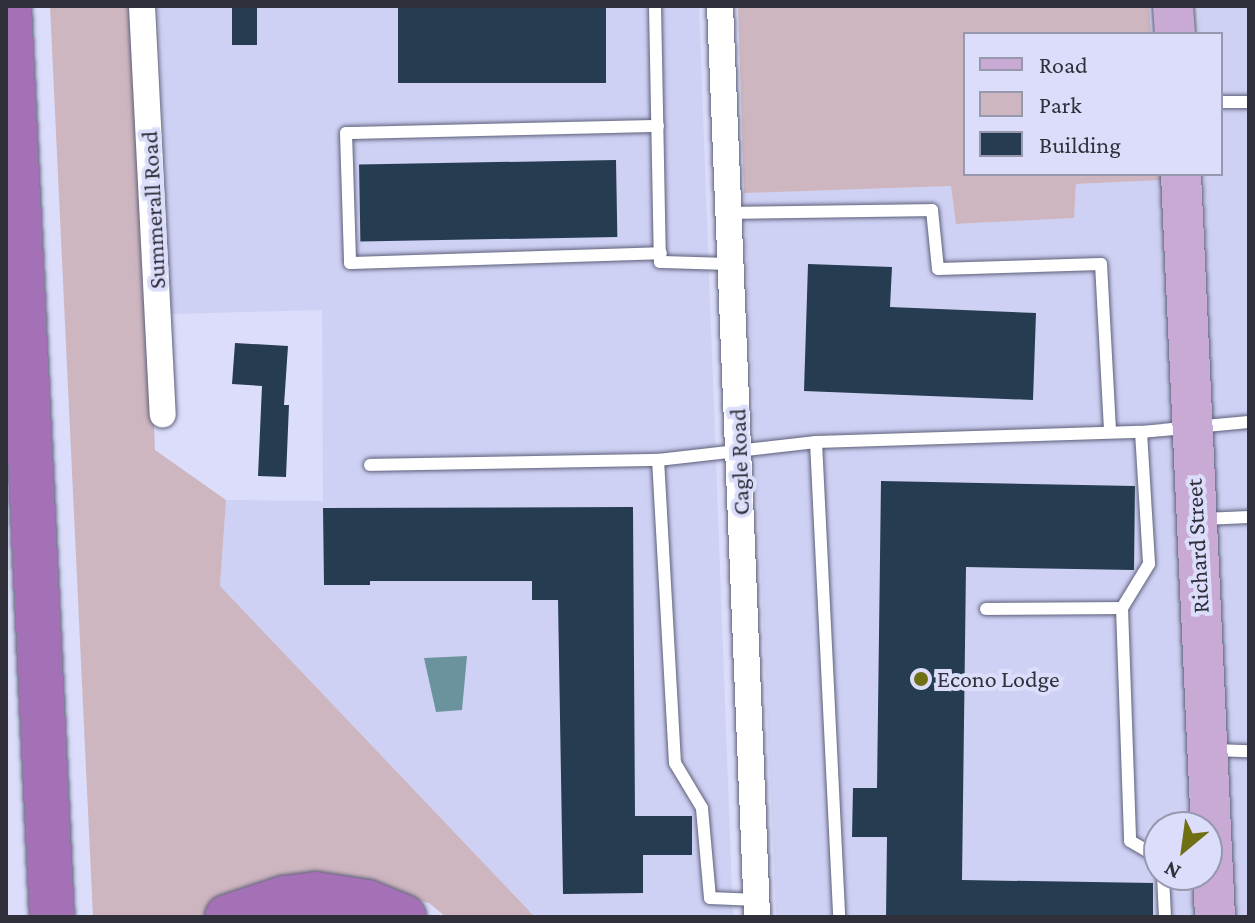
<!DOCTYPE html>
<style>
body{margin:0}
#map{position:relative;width:1255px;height:923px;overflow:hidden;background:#dbddfa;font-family:"Crimson Pro",serif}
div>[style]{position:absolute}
.built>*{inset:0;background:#ced1f4}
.green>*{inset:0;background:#ceb6c0}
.water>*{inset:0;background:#6b939d}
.building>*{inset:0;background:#263c51;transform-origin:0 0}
.roads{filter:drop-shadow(0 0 2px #5e6079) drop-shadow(0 0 2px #5e6079)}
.lane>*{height:12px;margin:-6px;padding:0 6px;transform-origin:6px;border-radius:6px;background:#fff}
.street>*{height:26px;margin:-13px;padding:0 13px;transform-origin:13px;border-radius:13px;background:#fff}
.primary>*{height:40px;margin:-20px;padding:0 20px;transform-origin:20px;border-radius:20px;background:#c8aad4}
.highway>*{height:44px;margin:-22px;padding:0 22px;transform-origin:22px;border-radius:22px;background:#a471b7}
.dots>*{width:22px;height:22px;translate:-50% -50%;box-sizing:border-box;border:4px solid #dbddfa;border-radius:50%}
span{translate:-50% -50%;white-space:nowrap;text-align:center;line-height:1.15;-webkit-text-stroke:8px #dbddfa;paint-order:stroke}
.street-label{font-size:24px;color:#30303b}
.poi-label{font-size:24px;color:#30303b}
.left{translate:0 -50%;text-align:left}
.frame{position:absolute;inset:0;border:8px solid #30303b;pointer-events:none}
.legend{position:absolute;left:963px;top:32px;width:260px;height:144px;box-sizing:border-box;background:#dbddfa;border:2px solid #9798ae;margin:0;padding:10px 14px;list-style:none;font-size:24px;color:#30303b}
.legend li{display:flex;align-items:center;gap:16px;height:40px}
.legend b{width:40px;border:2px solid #9798ae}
.north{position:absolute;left:1143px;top:811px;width:80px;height:80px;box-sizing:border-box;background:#dbddfa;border:2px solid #9798ae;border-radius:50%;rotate:209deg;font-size:22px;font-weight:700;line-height:32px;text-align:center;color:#30303b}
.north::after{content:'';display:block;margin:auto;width:28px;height:36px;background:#6f7014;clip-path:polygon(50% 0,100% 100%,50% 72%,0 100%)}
</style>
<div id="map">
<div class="built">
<i style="clip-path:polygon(158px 6px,699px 6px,733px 917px,535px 917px,220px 586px,226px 500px,323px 501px,322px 310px,171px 314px)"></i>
<i style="clip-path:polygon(1199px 6px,1249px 6px,1249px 917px,1235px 917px,1212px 448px,1204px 174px,1221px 174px,1221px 34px,1199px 34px)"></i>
<i style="clip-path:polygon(1163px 180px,1196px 827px,1159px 827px,1159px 875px,1199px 875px,1201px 917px,776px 917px,744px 193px,951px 186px,957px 224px,1074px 218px,1076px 184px)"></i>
</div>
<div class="green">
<i style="clip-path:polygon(50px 6px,136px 6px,155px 450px,226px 500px,220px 586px,535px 917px,446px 917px,429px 903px,334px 881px,259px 888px,204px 917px,93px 917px)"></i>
<i style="clip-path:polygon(738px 6px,1149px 6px,1151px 34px,965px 34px,965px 174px,1162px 174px,1163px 180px,1076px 184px,1074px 218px,956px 224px,951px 186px,744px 193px)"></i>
</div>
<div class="water">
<i style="clip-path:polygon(467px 656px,462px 710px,436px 712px,424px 658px)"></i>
</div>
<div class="building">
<i style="left:232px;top:6px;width:25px;height:39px"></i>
<i style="left:398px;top:6px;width:208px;height:77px"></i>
<i style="left:616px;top:160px;width:77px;height:257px;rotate:89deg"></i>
<i style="clip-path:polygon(808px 264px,892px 267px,890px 307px,1036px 313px,1033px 400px,804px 391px)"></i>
<i style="clip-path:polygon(235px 343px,288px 346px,284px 405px,289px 405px,286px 477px,258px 476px,262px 386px,232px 384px)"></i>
<i style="clip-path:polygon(881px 481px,1135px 486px,1134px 570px,966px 567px,962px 880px,1153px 883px,1153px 917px,886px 917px,887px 837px,852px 837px,853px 788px,877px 788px)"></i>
<i style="clip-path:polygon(633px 507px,635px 816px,692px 816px,692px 855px,643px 855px,643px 893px,563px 894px,558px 600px,532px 600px,532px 581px,370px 581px,370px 585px,324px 585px,323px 508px)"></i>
</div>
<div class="roads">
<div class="lane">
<i style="left:655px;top:6px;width:256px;rotate:88.9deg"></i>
<i style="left:660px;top:262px;width:71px;rotate:1.6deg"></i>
<i style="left:1221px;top:102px;width:28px"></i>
<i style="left:658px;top:126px;width:312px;rotate:178.7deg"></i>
<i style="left:346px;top:133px;width:130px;rotate:88.2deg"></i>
<i style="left:350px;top:263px;width:311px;rotate:-1.8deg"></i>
<i style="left:729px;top:213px;width:203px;rotate:-0.8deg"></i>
<i style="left:932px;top:210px;width:59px;rotate:84.2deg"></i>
<i style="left:938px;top:269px;width:163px;rotate:-1.8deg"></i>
<i style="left:1101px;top:264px;width:168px;rotate:86.9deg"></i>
<i style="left:1141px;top:432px;width:132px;rotate:86.5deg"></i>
<i style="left:1149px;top:564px;width:52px;rotate:121.5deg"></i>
<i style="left:1122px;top:608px;width:233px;rotate:88deg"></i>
<i style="left:1130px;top:841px;width:34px;rotate:30deg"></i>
<i style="left:816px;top:442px;width:476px;rotate:87.2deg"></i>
<i style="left:370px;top:465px;width:288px;rotate:-1deg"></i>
<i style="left:1203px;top:519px;width:46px;rotate:-2.5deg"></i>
<i style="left:986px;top:609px;width:136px;rotate:-0.4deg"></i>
<i style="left:1214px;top:750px;width:35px;rotate:2deg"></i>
<i style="left:1163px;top:875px;width:42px;rotate:87.3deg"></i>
<i style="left:757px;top:900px;width:47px;rotate:-177.6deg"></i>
<i style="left:710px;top:898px;width:90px;rotate:-95.1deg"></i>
<i style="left:702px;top:808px;width:52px;rotate:-121deg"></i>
<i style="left:675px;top:763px;width:303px;rotate:-93.2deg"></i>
<i style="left:658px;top:460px;width:159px;rotate:-6.5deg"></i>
<i style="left:816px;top:442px;width:325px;rotate:-1.8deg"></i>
<i style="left:1141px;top:432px;width:108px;rotate:-5.3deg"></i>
</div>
<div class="street">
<i style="left:142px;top:6px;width:409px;rotate:87.1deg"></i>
<i style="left:720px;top:6px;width:912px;rotate:87.67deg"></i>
</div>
<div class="primary">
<i style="left:1173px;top:6px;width:28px;rotate:86deg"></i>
<i style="left:1181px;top:174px;width:744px;rotate:87.38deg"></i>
</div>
<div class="highway">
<i style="left:9px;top:6px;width:912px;rotate:87.3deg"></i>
<i style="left:227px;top:917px;width:60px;rotate:-18.4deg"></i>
<i style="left:284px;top:898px;width:31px;rotate:-7deg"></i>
<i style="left:315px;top:894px;width:53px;rotate:8.7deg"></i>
<i style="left:367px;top:902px;width:40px;rotate:22deg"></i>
</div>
</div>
<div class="dots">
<i style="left:921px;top:679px;background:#6f7014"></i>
</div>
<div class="street-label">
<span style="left:153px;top:210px;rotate:-93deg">Summerall Road</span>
<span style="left:739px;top:462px;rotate:-92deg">Cagle Road</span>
<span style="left:1197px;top:546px;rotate:-93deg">Richard Street</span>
</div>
<div class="poi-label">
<span class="left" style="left:937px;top:679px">Econo Lodge</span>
</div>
<div class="frame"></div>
<ul class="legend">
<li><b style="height:10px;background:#c8aad4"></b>Road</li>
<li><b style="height:22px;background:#ceb6c0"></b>Park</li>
<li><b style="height:22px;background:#263c51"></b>Building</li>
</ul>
<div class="north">N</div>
</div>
